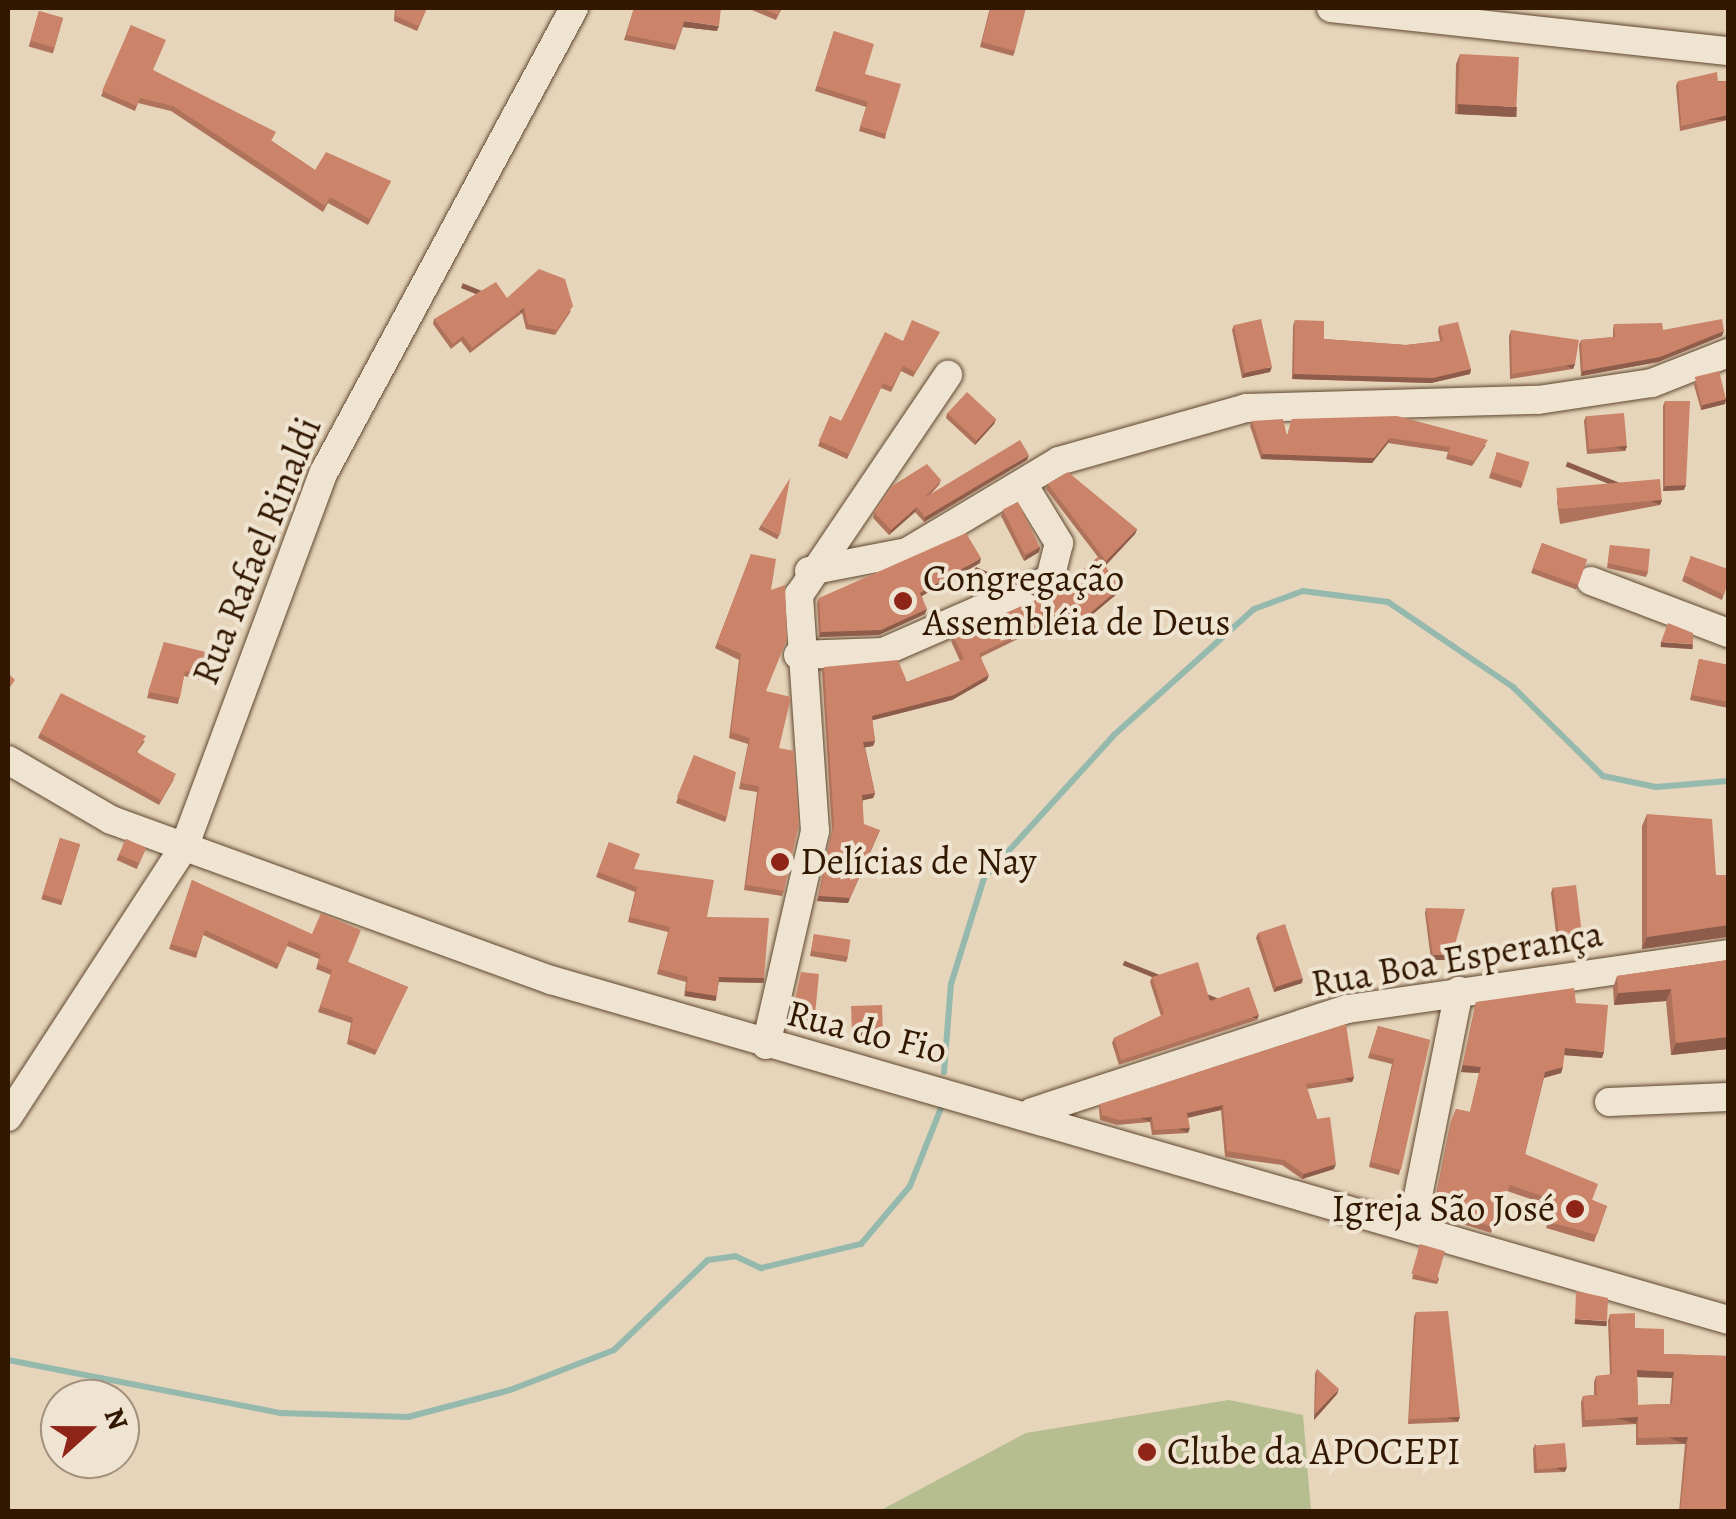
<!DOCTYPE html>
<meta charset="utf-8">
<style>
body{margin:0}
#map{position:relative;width:1736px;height:1519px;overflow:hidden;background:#e6d5ba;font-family:Alegreya,serif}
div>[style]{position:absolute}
.green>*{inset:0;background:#b6bd8f}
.stream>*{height:6px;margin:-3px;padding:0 3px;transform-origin:3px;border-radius:3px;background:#96b9ad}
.roads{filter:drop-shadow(0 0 2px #60472f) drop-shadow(0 0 2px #60472f)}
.minor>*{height:28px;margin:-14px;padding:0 14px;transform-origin:14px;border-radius:14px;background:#efe4d2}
.wall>*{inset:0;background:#af725b;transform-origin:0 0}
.shaded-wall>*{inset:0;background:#8e5c4a;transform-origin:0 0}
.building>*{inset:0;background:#cb846a;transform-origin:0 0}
.dots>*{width:28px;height:28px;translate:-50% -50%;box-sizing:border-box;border:5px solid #efe4d2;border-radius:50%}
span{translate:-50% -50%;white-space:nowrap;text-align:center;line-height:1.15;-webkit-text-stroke:8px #efe4d2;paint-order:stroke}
.street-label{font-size:38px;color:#331801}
.poi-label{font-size:38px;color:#331801}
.left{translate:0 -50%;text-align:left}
.right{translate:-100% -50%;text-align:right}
.frame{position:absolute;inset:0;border:10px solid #331801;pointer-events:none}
.north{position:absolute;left:40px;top:1379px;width:100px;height:100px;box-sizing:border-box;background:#efe4d2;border:2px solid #a4927e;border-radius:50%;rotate:69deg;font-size:28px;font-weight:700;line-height:40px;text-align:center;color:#331801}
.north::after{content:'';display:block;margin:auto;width:35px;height:45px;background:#8f2418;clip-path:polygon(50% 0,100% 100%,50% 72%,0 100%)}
</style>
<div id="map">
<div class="green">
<i style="clip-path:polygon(1229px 1400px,1303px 1415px,1311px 1511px,879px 1511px,1026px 1433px)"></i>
</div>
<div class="stream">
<i style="left:944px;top:1072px;width:88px;rotate:-85.5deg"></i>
<i style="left:951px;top:984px;width:111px;rotate:-72.7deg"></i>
<i style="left:984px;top:878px;width:193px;rotate:-47.7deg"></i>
<i style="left:1114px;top:735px;width:188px;rotate:-42deg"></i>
<i style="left:1254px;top:609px;width:52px;rotate:-20.2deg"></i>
<i style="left:1303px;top:591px;width:86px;rotate:7.4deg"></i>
<i style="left:1388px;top:602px;width:151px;rotate:34.2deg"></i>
<i style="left:1513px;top:687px;width:127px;rotate:44.7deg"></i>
<i style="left:1603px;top:776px;width:54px;rotate:11.7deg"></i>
<i style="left:1656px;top:787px;width:72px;rotate:-4.8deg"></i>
<i style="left:8px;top:1360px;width:277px;rotate:11deg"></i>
<i style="left:280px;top:1413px;width:128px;rotate:1.8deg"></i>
<i style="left:408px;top:1417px;width:106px;rotate:-14.8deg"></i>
<i style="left:510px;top:1390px;width:111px;rotate:-21deg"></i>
<i style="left:614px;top:1350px;width:130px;rotate:-43.8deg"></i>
<i style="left:708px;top:1260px;width:27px;rotate:-8deg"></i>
<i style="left:735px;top:1256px;width:29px;rotate:25deg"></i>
<i style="left:761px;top:1268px;width:103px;rotate:-13.5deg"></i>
<i style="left:861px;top:1244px;width:76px;rotate:-49.8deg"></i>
<i style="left:910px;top:1186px;width:84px;rotate:-68.3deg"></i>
</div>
<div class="roads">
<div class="minor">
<i style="left:1331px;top:8px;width:399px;rotate:6.2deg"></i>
<i style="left:809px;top:571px;width:100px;rotate:-11deg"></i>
<i style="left:907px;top:552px;width:177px;rotate:-30.9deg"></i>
<i style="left:1059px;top:461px;width:194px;rotate:-15.8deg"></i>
<i style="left:1246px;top:408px;width:292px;rotate:-1.6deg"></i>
<i style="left:1538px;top:400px;width:115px;rotate:-8.5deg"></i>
<i style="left:1652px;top:383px;width:82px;rotate:-21.5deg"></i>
<i style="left:1591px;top:581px;width:147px;rotate:20.8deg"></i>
<i style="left:798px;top:655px;width:85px;rotate:-2deg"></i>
<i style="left:883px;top:652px;width:182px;rotate:-23.6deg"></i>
<i style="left:1050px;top:579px;width:37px;rotate:-76deg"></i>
<i style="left:1059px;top:543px;width:69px;rotate:-121.4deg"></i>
<i style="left:8px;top:760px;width:119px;rotate:30.2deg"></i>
<i style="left:111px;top:820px;width:468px;rotate:20deg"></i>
<i style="left:551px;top:980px;width:1225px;rotate:16.11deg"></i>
<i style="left:766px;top:1045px;width:220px;rotate:-77.1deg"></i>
<i style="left:815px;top:831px;width:237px;rotate:-93.9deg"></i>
<i style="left:799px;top:595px;width:266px;rotate:-55.9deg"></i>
<i style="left:1609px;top:1102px;width:119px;rotate:-2.4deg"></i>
<i style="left:1032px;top:1112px;width:332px;rotate:-18.1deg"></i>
<i style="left:1348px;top:1009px;width:384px;rotate:-8.2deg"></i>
<i style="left:8px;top:1117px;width:325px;rotate:-56.9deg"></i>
<i style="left:185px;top:845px;width:398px;rotate:-69.6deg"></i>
<i style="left:324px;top:472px;width:527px;rotate:-61.68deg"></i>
<i style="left:1412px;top:1226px;width:240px;rotate:-78.7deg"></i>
</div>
</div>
<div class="wall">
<i style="clip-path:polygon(395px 8px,427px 8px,417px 31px,394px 21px)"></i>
<i style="clip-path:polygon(634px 8px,717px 31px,683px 27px,675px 50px,624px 40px)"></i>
<i style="clip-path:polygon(747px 8px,782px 8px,776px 20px)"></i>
<i style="clip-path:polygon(990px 8px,1015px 51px,1013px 56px,980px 47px)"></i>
<i style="left:39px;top:11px;width:25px;height:37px;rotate:16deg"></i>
<i style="clip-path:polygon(131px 25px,153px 70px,272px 141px,315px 170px,391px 181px,368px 225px,328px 203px,323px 212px,171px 111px,138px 103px,135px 111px,101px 96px)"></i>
<i style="clip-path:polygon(834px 31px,865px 74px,886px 134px,885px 139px,859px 131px,866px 107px,815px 91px)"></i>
<i style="clip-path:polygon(1460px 54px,1513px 117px,1455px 114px,1456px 64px)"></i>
<i style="clip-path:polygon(1678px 81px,1728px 81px,1728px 120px,1680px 131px,1676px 86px)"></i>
<i style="clip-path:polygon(507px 298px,571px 311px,555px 335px,526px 329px,522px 313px,470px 353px,461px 341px,451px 349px,433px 324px,434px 319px)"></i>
<i style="clip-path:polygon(1295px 320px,1324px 339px,1406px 345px,1440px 341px,1438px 331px,1439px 326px,1471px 369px,1470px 374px,1431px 383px,1292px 379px,1293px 326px)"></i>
<i style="clip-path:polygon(1614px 324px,1663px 330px,1722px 336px,1658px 362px,1581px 376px,1579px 345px,1581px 340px,1613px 337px,1613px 329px)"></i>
<i style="clip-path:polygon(1234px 325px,1270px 372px,1242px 378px,1232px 330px)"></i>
<i style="clip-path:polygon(1511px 330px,1575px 364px,1573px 369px,1510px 379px,1509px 336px)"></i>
<i style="clip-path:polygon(940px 332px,913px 377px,901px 371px,891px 392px,881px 388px,847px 459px,818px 446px,830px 416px,841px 421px,903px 341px)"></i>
<i style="clip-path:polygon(1696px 380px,1726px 399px,1725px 404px,1701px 410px,1694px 385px)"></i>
<i style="clip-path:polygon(1665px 401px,1684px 490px,1663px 491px,1663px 406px)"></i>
<i style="clip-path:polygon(947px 413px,996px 419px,994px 424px,975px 445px,946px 418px)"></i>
<i style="clip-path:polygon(1586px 416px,1627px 446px,1625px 451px,1587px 454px,1584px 421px)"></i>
<i style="clip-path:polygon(1292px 419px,1486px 445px,1472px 466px,1446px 459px,1448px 452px,1388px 443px,1372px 463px,1261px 459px,1250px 426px,1252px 421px,1287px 436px)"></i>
<i style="clip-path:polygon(1497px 452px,1523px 483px,1521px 488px,1489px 478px)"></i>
<i style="clip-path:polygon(1027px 460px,924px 522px,915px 512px,889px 535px,873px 518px,874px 512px,941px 480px,939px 485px,930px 495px)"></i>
<i style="clip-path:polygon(1048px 484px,1137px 529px,1135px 534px,1105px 566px,1120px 588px,1118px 593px,1081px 624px,1073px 612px,981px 657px,987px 680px,952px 700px,872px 720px,875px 741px,873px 746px,865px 747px,875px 793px,873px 798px,863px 800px,848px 903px,817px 901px,832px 830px,822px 672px,824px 667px,907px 682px,960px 661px,951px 641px,953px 636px,1059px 590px,1098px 557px,1046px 489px)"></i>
<i style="clip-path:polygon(1558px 497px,1662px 500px,1660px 505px,1560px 524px,1557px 502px)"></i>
<i style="clip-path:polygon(1003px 511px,1040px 547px,1039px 552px,1024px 561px,1001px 516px)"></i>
<i style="left:761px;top:525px;width:21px;height:5px;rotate:28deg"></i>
<i style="left:1542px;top:543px;width:48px;height:32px;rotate:20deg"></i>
<i style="clip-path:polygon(1610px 545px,1648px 572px,1646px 577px,1607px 568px)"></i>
<i style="clip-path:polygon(751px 554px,771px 590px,766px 691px,779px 748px,784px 891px,782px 896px,744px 890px,757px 792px,739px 789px,748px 744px,729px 738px,739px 660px,715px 648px)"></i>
<i style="clip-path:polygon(1691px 556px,1728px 581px,1722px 600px,1682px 581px)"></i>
<i style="clip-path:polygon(980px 563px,922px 596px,925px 614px,879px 635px,819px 637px,817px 603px,819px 598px)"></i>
<i style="clip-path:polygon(164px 642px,201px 675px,199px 680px,184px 676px,178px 704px,147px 698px)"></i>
<i style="clip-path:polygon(1699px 659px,1728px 665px,1728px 708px,1690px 700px)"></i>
<i style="clip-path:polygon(40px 733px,145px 741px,137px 752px,174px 779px,159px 805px,38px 738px)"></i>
<i style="clip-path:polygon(694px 755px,727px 817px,725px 822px,676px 803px)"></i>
<i style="clip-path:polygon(1647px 814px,1716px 875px,1728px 875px,1728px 937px,1642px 949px,1642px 826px)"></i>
<i style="left:60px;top:838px;width:21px;height:64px;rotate:17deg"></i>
<i style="left:126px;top:839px;width:22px;height:23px;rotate:24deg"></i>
<i style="clip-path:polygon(609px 842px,634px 869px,707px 917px,764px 978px,762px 983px,719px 982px,715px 1001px,684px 996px,686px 982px,657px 974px,668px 932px,628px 922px,635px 892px,596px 877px)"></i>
<i style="clip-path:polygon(192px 880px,348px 962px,408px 987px,375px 1055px,347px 1044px,351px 1023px,318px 1012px,331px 975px,316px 969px,319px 959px,287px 946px,277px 969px,203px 935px,196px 958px,169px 949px)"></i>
<i style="clip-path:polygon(1553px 887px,1580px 938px,1557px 941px,1551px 893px)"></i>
<i style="clip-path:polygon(1426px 908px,1450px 960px,1431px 960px,1425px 913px)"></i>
<i style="clip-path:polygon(1258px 933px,1302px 983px,1274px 992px,1256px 938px)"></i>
<i style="clip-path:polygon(814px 934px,848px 957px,846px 962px,810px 956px)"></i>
<i style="clip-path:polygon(1728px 960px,1728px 1049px,1671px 1055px,1666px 1001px,1614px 1005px,1613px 988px,1617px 976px)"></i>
<i style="clip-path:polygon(1152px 977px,1210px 1001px,1257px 1020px,1119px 1065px,1112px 1043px,1114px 1038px,1161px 1016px,1150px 982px)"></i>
<i style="clip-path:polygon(1476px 1002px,1576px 1003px,1602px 1058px,1564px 1055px,1561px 1073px,1544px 1078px,1525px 1154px,1592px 1200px,1607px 1206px,1594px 1242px,1546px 1228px,1554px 1207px,1507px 1191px,1491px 1233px,1459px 1223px,1462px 1216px,1433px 1210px,1450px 1125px,1456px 1109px,1470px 1112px,1479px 1073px,1461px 1072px)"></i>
<i style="clip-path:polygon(1378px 1026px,1430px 1040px,1399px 1175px,1369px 1167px,1392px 1064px,1368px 1058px)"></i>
<i style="clip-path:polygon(1354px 1077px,1352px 1082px,1307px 1089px,1334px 1169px,1302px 1179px,1282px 1165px,1225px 1157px,1221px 1110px,1188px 1118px,1188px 1133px,1152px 1135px,1150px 1122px,1117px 1125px,1100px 1120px,1099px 1109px,1100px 1104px)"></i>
<i style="clip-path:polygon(1420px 1244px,1439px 1279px,1437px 1284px,1412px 1279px)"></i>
<i style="clip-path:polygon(1416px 1312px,1458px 1422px,1408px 1424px,1414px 1317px)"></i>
<i style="clip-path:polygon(evenodd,1610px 1314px,1635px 1328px,1664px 1354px,1728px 1356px,1728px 1512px,1679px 1512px,1685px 1444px,1636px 1445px,1636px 1424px,1582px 1427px,1581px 1402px,1583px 1396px,1594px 1395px,1594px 1382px,1596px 1376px,1610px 1375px,1608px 1321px,1610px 1314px,1637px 1377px,1672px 1378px,1670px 1404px,1638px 1405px,1637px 1377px)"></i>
<i style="clip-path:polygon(1317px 1369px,1337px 1394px,1314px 1420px,1315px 1374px)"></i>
<i style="clip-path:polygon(1535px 1444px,1565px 1472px,1534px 1473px,1533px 1449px)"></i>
</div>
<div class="shaded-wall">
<i style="clip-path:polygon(684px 21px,719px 26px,717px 31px,683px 27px)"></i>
<i style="left:1458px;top:104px;width:59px;height:10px;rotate:3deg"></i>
<i style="left:1728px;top:115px;width:5px;height:48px;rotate:90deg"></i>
<i style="left:524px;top:308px;width:5px;height:66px;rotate:112deg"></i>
<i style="clip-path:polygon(1724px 331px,1722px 336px,1658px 362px,1581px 376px,1583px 371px)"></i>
<i style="left:1575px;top:364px;width:5px;height:64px;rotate:112deg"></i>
<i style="clip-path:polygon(1272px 367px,1270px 372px,1242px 378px,1244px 373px)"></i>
<i style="clip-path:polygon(1471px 369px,1470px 374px,1431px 383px,1292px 379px,1294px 374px)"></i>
<i style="clip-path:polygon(1726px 399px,1725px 404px,1701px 410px,1703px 405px)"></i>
<i style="clip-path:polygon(996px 419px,994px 424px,975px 445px,977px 440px)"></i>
<i style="clip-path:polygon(1390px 438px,1388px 443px,1372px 463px,1261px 459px,1263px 454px)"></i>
<i style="left:1627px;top:446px;width:5px;height:39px;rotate:112deg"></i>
<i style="clip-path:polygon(1029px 455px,1027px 460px,924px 522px,925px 517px)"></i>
<i style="clip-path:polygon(1686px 485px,1684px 490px,1663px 491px,1665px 486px)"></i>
<i style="left:1662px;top:500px;width:5px;height:102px;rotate:112deg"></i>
<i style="clip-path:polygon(917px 507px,915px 512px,889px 535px,891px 530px)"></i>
<i style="clip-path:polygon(1137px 529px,1135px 534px,1105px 566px,1106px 561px)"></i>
<i style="clip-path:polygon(1040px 547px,1039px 552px,1024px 561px,1026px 556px)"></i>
<i style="clip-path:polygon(981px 558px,980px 563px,918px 598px,920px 593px)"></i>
<i style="clip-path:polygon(1120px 588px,1118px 593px,1081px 624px,1083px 619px)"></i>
<i style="left:1075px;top:607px;width:5px;height:107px;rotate:112deg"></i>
<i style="clip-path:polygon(927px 609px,925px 614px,879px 635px,819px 637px,821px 632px)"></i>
<i style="left:1661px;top:642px;width:32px;height:5px;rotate:4deg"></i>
<i style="clip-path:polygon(989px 675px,987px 680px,952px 700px,870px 721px,872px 716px)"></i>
<i style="clip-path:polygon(875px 741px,873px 746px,862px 748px,863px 742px)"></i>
<i style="clip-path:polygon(875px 793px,873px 798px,860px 801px,862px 795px)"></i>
<i style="clip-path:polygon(880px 830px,848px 903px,817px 901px,819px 896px)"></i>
<i style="clip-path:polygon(1728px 925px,1726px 937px,1642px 949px,1647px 937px)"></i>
<i style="clip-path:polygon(1582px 933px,1580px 938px,1557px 941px,1558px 936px)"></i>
<i style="clip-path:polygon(1433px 955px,1452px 955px,1450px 960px,1431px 960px)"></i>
<i style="left:719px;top:977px;width:45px;height:5px;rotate:1deg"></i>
<i style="clip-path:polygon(1303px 978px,1302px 983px,1274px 992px,1276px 987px)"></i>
<i style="clip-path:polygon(1671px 989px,1666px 1001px,1614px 1005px,1618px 993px)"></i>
<i style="left:686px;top:991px;width:31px;height:5px;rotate:9deg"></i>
<i style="left:792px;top:1013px;width:23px;height:5px;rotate:5deg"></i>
<i style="left:1259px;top:1015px;width:5px;height:145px;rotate:112deg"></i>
<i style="left:851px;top:1031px;width:32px;height:5px"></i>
<i style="clip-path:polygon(1728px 1037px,1728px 1049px,1671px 1055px,1676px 1043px)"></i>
<i style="clip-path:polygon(1565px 1048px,1604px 1052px,1602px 1058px,1563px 1055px)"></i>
<i style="clip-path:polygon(1463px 1065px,1481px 1067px,1479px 1073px,1461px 1072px)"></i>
<i style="clip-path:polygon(1563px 1067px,1561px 1073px,1543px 1078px,1545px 1072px)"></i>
<i style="left:1354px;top:1077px;width:5px;height:49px;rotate:112deg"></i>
<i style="clip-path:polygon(1223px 1105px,1221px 1110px,1185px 1118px,1187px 1113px)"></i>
<i style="left:1152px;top:1117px;width:5px;height:33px;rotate:112deg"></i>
<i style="left:1190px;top:1128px;width:5px;height:36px;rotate:112deg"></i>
<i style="clip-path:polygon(1336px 1164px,1334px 1169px,1302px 1179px,1304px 1174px)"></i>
<i style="left:1575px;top:1319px;width:32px;height:5px;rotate:4deg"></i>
<i style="clip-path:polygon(1637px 1370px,1674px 1372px,1672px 1378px,1635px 1377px)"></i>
<i style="clip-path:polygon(1339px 1389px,1337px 1394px,1314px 1420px,1315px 1414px)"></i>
<i style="left:1460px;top:1417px;width:5px;height:51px;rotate:112deg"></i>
<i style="left:1638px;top:1417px;width:7px;height:53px;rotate:106deg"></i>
<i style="left:1688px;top:1437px;width:8px;height:50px;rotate:113deg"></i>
<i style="left:1567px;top:1467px;width:5px;height:31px;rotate:112deg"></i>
</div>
<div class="building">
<i style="clip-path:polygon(396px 8px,427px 8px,418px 26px,396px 16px)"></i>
<i style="clip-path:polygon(634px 8px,721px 8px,719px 26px,684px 21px,677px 45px,626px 35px)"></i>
<i style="clip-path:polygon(761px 8px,781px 8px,778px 15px)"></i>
<i style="clip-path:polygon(991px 8px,1026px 8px,1015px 51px,982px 42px)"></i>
<i style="left:39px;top:11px;width:25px;height:31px;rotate:16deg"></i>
<i style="clip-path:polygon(131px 25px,166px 40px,153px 70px,276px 132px,271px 141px,315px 170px,326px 152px,391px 181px,370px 219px,330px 197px,325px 206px,173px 106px,140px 98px,137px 106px,102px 91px)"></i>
<i style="clip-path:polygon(834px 31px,874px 44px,865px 74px,901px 84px,886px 134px,860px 126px,868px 102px,817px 86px)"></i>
<i style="left:1460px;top:54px;width:59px;height:50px;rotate:3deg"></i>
<i style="clip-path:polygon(1717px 72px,1718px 82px,1728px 81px,1728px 115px,1681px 126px,1678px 81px)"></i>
<i style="clip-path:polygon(539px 269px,565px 279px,573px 306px,557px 330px,528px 324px,524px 308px,472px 348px,463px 336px,453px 344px,434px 319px,496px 282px,507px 298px)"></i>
<i style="left:1261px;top:319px;width:49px;height:28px;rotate:77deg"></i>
<i style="clip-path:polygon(1722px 319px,1724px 331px,1660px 357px,1583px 371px,1581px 340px,1615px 337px,1614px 324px,1662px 323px,1663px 330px)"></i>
<i style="clip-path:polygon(912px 320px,940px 332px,915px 372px,903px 366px,892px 387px,883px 383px,849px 454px,819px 441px,830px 416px,841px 421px,885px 332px,903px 341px)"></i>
<i style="clip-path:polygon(1295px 320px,1324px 321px,1324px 339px,1406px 345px,1443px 341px,1439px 326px,1458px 322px,1471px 369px,1433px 378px,1294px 374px)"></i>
<i style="clip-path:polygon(1511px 330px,1579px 340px,1575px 364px,1512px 374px)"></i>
<i style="left:1719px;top:371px;width:29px;height:25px;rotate:76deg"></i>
<i style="left:967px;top:392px;width:40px;height:29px;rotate:43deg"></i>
<i style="clip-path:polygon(1665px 401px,1690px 401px,1686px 485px,1665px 486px)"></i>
<i style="left:1624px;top:413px;width:33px;height:38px;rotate:85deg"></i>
<i style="clip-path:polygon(1397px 416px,1488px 440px,1474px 461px,1448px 454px,1450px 447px,1390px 438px,1374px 458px,1263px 454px,1252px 421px,1283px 419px,1287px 436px,1292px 419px)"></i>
<i style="clip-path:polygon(1020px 440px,1029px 455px,925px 517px,917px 507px,891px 530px,874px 512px,892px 486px,927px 464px,941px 480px,924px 498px)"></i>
<i style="left:1497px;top:452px;width:34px;height:21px;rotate:17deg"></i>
<i style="clip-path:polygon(1068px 472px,1137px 529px,1106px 561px,1048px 484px)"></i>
<i style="clip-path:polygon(790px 478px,780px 535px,761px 525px)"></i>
<i style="left:1660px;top:479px;width:21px;height:104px;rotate:85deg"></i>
<i style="left:1018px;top:502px;width:50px;height:17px;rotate:64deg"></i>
<i style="clip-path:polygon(966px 533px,981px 558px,920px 593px,927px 609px,881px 630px,821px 632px,819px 598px)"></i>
<i style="left:1542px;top:543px;width:48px;height:27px;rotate:20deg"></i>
<i style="clip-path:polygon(1610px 545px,1650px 549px,1648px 572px,1608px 563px)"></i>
<i style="clip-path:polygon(751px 554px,776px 559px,771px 590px,785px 585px,787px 639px,766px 691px,791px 697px,779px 748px,794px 751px,799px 824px,784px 891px,746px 885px,759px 786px,741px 783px,750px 738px,731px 732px,741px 654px,717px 643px)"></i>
<i style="clip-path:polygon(1691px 556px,1728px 569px,1728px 581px,1724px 595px,1684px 575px)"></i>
<i style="clip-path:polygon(1099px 557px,1120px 588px,1083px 619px,1075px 607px,979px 654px,989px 675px,954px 695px,872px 716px,875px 741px,863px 742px,875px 793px,862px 795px,864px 824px,880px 830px,850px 898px,819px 896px,834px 825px,824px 667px,898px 660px,907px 682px,964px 659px,953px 636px,1059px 590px)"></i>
<i style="clip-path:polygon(1668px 623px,1693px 633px,1693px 644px,1661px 642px)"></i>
<i style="clip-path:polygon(164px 642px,206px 652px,201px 675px,185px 671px,180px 698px,148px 692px)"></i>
<i style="clip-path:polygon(1699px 659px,1728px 665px,1728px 702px,1692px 695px)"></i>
<i style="clip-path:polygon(8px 673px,15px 680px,8px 690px)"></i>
<i style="clip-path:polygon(61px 693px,146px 736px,136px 752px,176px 774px,161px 800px,40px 733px)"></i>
<i style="clip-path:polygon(694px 755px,736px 772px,727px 817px,677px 797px)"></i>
<i style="clip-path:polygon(1647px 814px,1712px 819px,1716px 875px,1728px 875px,1728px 925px,1647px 937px)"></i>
<i style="left:60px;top:838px;width:21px;height:59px;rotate:17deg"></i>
<i style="left:126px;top:839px;width:22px;height:17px;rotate:24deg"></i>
<i style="clip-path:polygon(609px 842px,640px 854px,634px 869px,714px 880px,707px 917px,769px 918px,764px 978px,719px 977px,717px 996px,686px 991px,688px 977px,659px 969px,670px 927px,630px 917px,637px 887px,598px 872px)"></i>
<i style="clip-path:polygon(192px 880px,312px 934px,321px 913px,361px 930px,348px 962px,408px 987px,377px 1050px,349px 1039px,353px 1018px,320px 1006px,332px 970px,318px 964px,321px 954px,289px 941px,279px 964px,205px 930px,197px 952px,171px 944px)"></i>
<i style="left:1576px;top:885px;width:48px;height:23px;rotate:83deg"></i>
<i style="clip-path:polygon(1426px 908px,1465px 909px,1452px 955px,1433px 955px)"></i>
<i style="left:1285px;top:924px;width:57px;height:28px;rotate:72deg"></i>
<i style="left:814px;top:934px;width:37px;height:17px;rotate:9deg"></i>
<i style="clip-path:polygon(1728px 960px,1728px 1037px,1676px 1043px,1671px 989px,1618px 993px,1617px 976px)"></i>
<i style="clip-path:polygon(1198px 962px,1210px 1001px,1249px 987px,1259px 1015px,1121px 1060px,1114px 1038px,1164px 1014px,1152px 977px)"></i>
<i style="clip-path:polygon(801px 972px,819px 974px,815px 1015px,792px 1013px)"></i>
<i style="clip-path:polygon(1574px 988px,1576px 1003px,1608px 1005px,1604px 1052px,1565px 1048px,1563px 1067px,1545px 1072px,1525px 1154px,1598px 1184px,1592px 1200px,1607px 1206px,1597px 1235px,1549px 1222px,1556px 1201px,1510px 1185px,1493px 1227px,1462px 1217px,1464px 1210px,1435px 1204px,1452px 1118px,1456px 1109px,1470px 1112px,1481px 1067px,1463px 1065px,1476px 1002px)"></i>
<i style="left:882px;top:1005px;width:26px;height:31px;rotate:88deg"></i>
<i style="clip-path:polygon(1346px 1024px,1354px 1077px,1306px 1084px,1317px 1119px,1330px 1117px,1336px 1164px,1304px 1174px,1284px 1160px,1227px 1151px,1223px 1105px,1187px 1113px,1190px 1128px,1154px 1130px,1152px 1117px,1119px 1120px,1102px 1115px,1100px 1104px)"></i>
<i style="clip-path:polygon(1378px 1026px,1430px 1040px,1401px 1170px,1371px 1162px,1394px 1059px,1370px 1053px)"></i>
<i style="left:1420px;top:1244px;width:26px;height:31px;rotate:16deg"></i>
<i style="clip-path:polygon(1576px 1291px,1608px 1298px,1607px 1321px,1575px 1319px)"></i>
<i style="clip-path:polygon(1448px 1311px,1460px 1417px,1409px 1419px,1416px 1312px)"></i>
<i style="clip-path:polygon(evenodd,1635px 1313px,1635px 1328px,1664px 1329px,1664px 1354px,1728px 1356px,1728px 1512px,1680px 1512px,1688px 1437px,1638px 1438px,1638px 1417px,1585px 1420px,1583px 1396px,1597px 1395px,1596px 1376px,1612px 1374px,1610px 1314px,1635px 1313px,1637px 1370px,1674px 1372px,1672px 1404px,1638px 1405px,1637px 1370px)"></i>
<i style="clip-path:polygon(1317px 1369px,1339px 1389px,1315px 1414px)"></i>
<i style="left:1565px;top:1443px;width:24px;height:30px;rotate:85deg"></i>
</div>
<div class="dots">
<i style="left:903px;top:601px;background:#8f2418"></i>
<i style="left:780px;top:862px;background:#8f2418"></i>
<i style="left:1575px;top:1209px;background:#8f2418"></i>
<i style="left:1147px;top:1452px;background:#8f2418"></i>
</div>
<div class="street-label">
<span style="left:257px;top:551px;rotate:-68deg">Rua Rafael Rinaldi</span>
<span style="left:1457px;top:959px;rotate:-10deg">Rua Boa Esperança</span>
<span style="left:867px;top:1032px;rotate:14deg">Rua do Fio</span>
</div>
<div class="poi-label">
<span class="left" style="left:923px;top:601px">Congregação<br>Assembléia de Deus</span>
<span class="left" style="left:800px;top:862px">Delícias de Nay</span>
<span class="right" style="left:1555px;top:1209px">Igreja São José</span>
<span class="left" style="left:1167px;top:1452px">Clube da APOCEPI</span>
</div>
<div class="frame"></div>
<div class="north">N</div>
</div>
